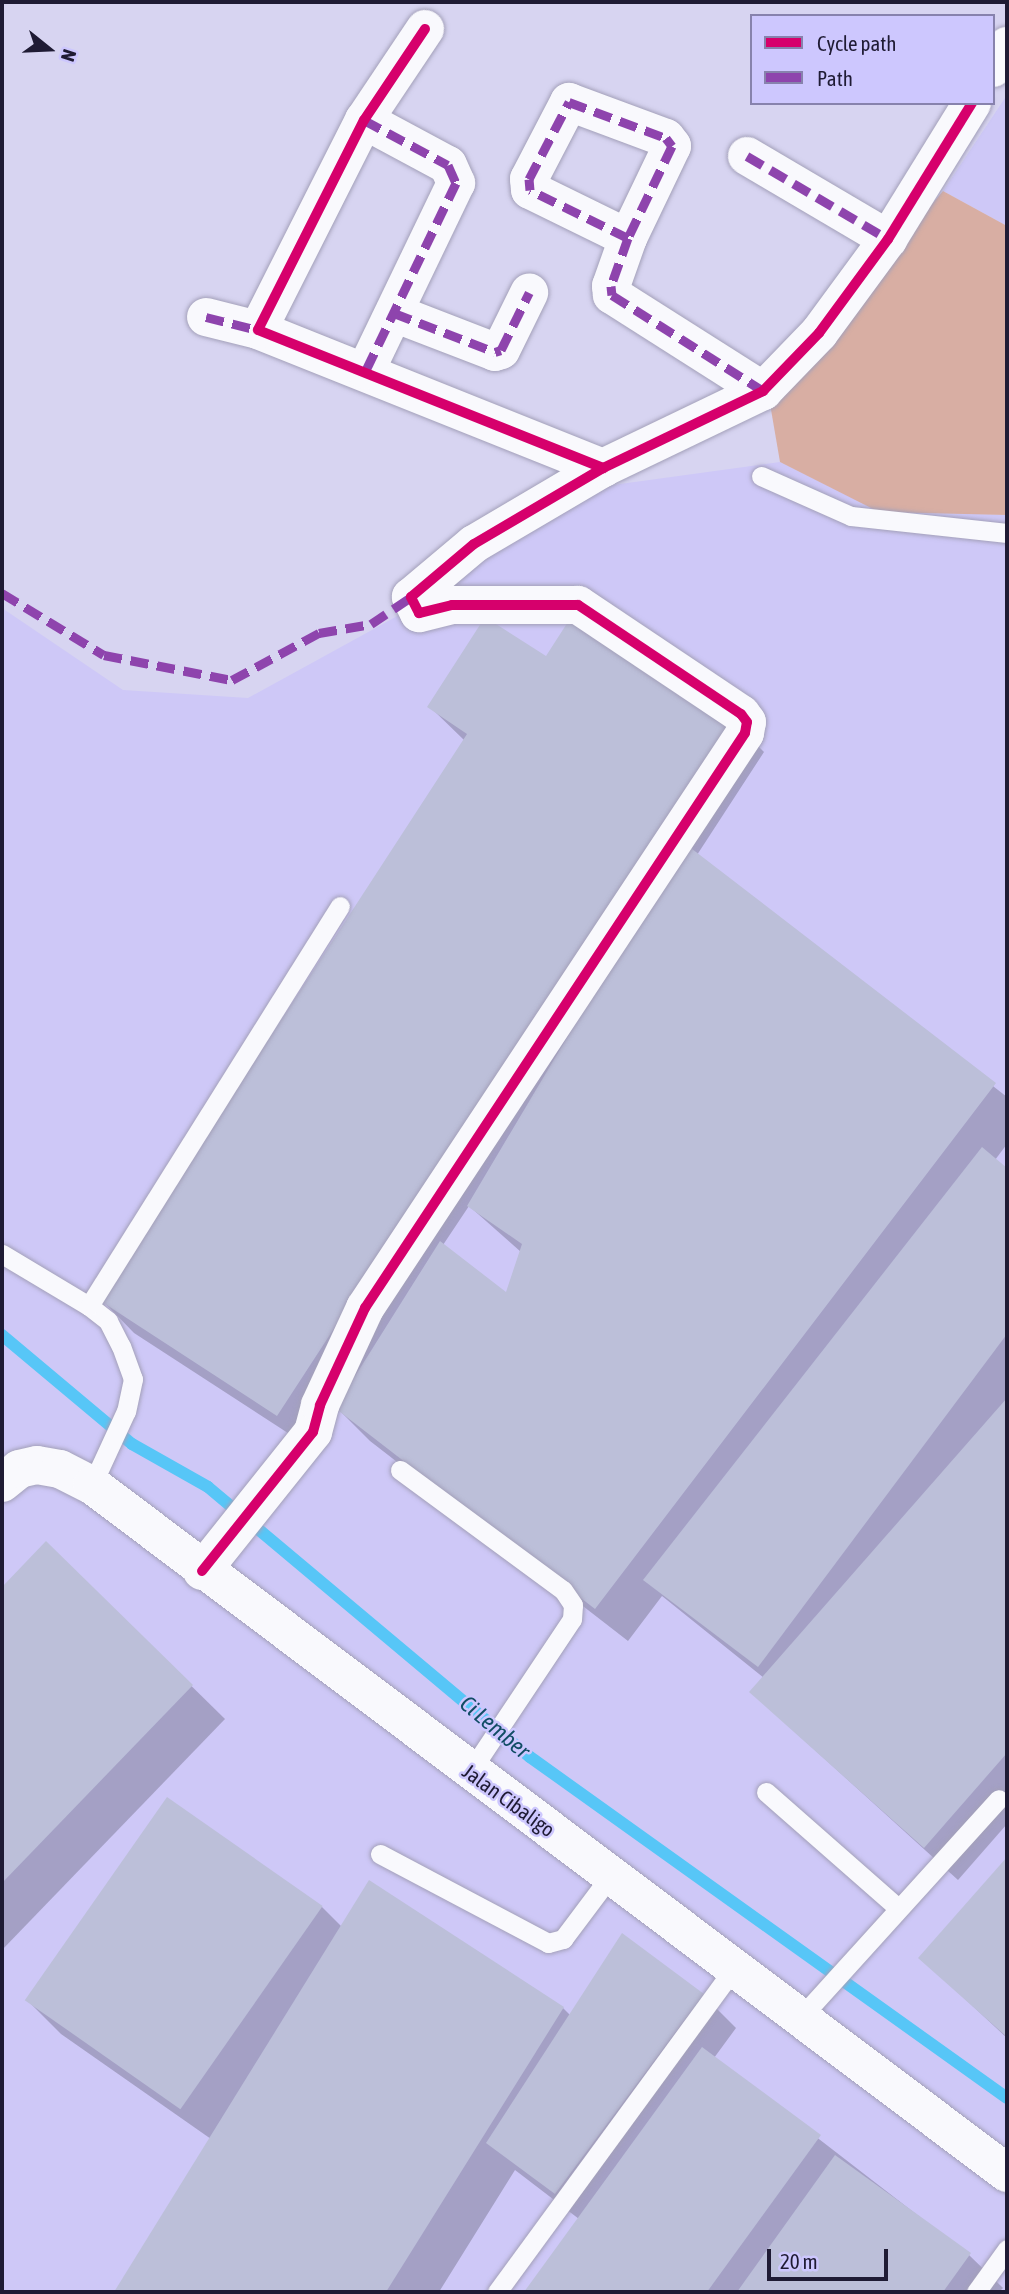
<!DOCTYPE html>
<style>
body{margin:0}
#map{position:relative;width:1009px;height:2294px;overflow:hidden;background:#d7d4f1;font-family:"Asap Condensed",sans-serif}
div>[style]{position:absolute}
.built>*{inset:0;background:#cec8f7}
.green>*{inset:0;background:#d8aea3}
.shadow>*{inset:0;background:#0003}
.stream>*{height:12px;margin:-6px;padding:0 6px;transform-origin:6px;border-radius:6px;background:#57c6f7}
.building>*{inset:0;background:#bcbfd9;transform-origin:0 0}
.roads{filter:drop-shadow(0 0 2px #a3a0b9) drop-shadow(0 0 2px #a3a0b9)}
.service>*{height:19px;margin:-9.5px;padding:0 9.5px;transform-origin:9.5px;border-radius:9.5px;background:#f9f9fd}
.minor>*{height:38px;margin:-19px;padding:0 19px;transform-origin:19px;border-radius:19px;background:#f9f9fd}
.secondary>*{height:38px;margin:-19px;padding:0 19px;transform-origin:19px;border-radius:19px;background:#f9f9fd}
.quiet>*{height:9px;margin-top:-4.5px;transform-origin:0;background:repeating-linear-gradient(90deg,#8e44ad 0 18px,transparent 0 27px)}
.cycleway>*{height:10px;margin:-5px;padding:0 5px;transform-origin:5px;border-radius:5px;background:#d6006c}
span{translate:-50% -50%;white-space:nowrap;text-align:center;line-height:1.15;-webkit-text-stroke:5px #cdc7fe;paint-order:stroke}
.street-label{font-size:21px;color:#1f1b34}
.water-label{font-size:23px;color:#124d65;font-style:italic}
.frame{position:absolute;inset:0;border:4px solid #1f1b34;pointer-events:none}
.legend{position:absolute;left:750px;top:14px;width:245px;height:91px;box-sizing:border-box;background:#cdc7fe;border:2px solid #8782ad;margin:0;padding:9px 12px;list-style:none;font-size:21px;color:#1f1b34}
.legend li{display:flex;align-items:center;gap:14px;height:35px}
.legend b{width:35px;border:2px solid #8782ad}
.north{position:absolute;left:14px;top:14px;width:70px;height:70px;-webkit-text-stroke:5px #cdc7fe;paint-order:stroke;rotate:108deg;font-size:19px;font-weight:700;line-height:28px;text-align:center;color:#1f1b34}
.north::after{content:'';display:block;margin:auto;width:24px;height:32px;background:#1f1b34;clip-path:polygon(50% 0,100% 100%,50% 72%,0 100%)}
.scale{position:absolute;left:767px;top:2249px;width:121px;height:32px;box-sizing:border-box;border:4px solid #1f1b34;border-top:0;padding-left:9px;font-size:21px;line-height:24px;white-space:nowrap;color:#1f1b34;-webkit-text-stroke:5px #cdc7fe;paint-order:stroke}
</style>
<div id="map">
<div class="built">
<i style="clip-path:polygon(1007px 95px,1007px 226px,943px 191px)"></i>
<i style="clip-path:polygon(780px 462px,879px 511px,1007px 515px,1007px 2292px,2px 2292px,2px 608px,123px 690px,248px 698px,432px 597px,485px 547px,591px 488px)"></i>
</div>
<div class="green">
<i style="clip-path:polygon(943px 191px,1007px 226px,1007px 515px,879px 512px,780px 462px,769px 398px)"></i>
</div>
<div class="shadow">
<i style="clip-path:polygon(evenodd,546px 658px,731px 719px,764px 752px,697px 855px,1007px 1097px,1007px 1144px,995px 1160px,1007px 1170px,1007px 1824px,958px 1880px,751px 1692px,764px 1678px,662px 1596px,628px 1641px,370px 1441px,337px 1408px,311px 1448px,134px 1333px,101px 1299px,465px 741px,429px 706px,546px 658px,469px 1206px,521px 1252px,507px 1295px,443px 1245px,469px 1206px)"></i>
<i style="clip-path:polygon(46px 1543px,225px 1719px,2px 1950px,2px 1590px)"></i>
<i style="clip-path:polygon(168px 1799px,322px 1907px,342px 1927px,563px 2008px,571px 2016px,703px 1995px,736px 2028px,714px 2058px,969px 2255px,1003px 2288px,999px 2292px,526px 2292px,579px 2219px,515px 2170px,439px 2292px,116px 2292px,211px 2139px,61px 2034px,28px 2001px)"></i>
<i style="clip-path:polygon(1007px 1860px,1007px 2038px,921px 1958px)"></i>
</div>
<div class="stream">
<i style="left:2px;top:1335px;width:170px;rotate:40deg"></i>
<i style="left:132px;top:1444px;width:87px;rotate:29.5deg"></i>
<i style="left:208px;top:1487px;width:420px;rotate:40deg"></i>
<i style="left:530px;top:1757px;width:586px;rotate:35.56deg"></i>
</div>
<div class="building">
<i style="clip-path:polygon(573px 614px,732px 718px,277px 1416px,99px 1300px,467px 734px,427px 707px,485px 617px,546px 656px)"></i>
<i style="clip-path:polygon(683px 842px,996px 1083px,595px 1609px,335px 1408px,440px 1241px,506px 1292px,522px 1244px,467px 1206px)"></i>
<i style="clip-path:polygon(982px 1147px,1007px 1168px,1007px 1334px,758px 1667px,643px 1580px)"></i>
<i style="clip-path:polygon(1007px 1398px,1007px 1753px,924px 1848px,749px 1692px)"></i>
<i style="clip-path:polygon(46px 1541px,193px 1685px,2px 1883px,2px 1587px)"></i>
<i style="left:167px;top:1797px;width:190px;height:248px;rotate:35deg"></i>
<i style="clip-path:polygon(1007px 1857px,1007px 2037px,918px 1958px)"></i>
<i style="clip-path:polygon(369px 1880px,564px 2007px,386px 2292px,114px 2292px)"></i>
<i style="clip-path:polygon(622px 1933px,704px 1994px,555px 2194px,486px 2143px)"></i>
<i style="clip-path:polygon(702px 2047px,821px 2135px,707px 2292px,524px 2292px)"></i>
<i style="clip-path:polygon(835px 2155px,971px 2253px,943px 2292px,737px 2292px)"></i>
</div>
<div class="roads">
<div class="service">
<i style="left:761px;top:476px;width:98px;rotate:24deg"></i>
<i style="left:851px;top:516px;width:157px;rotate:6.2deg"></i>
<i style="left:2px;top:1254px;width:101px;rotate:30.9deg"></i>
<i style="left:89px;top:1306px;width:24px;rotate:38deg"></i>
<i style="left:108px;top:1321px;width:28px;rotate:63deg"></i>
<i style="left:121px;top:1346px;width:35px;rotate:70deg"></i>
<i style="left:133px;top:1379px;width:33px;rotate:102deg"></i>
<i style="left:126px;top:1411px;width:81px;rotate:114.7deg"></i>
<i style="left:89px;top:1306px;width:472px;rotate:-57.9deg"></i>
<i style="left:400px;top:1470px;width:202px;rotate:36.4deg"></i>
<i style="left:563px;top:1590px;width:18px;rotate:56deg"></i>
<i style="left:573px;top:1605px;width:14px;rotate:94deg"></i>
<i style="left:572px;top:1619px;width:184px;rotate:123.7deg"></i>
<i style="left:766px;top:1792px;width:176px;rotate:41.3deg"></i>
<i style="left:380px;top:1854px;width:190px;rotate:27.9deg"></i>
<i style="left:548px;top:1943px;width:16px;rotate:-15deg"></i>
<i style="left:563px;top:1939px;width:80px;rotate:-53.1deg"></i>
<i style="left:801px;top:2017px;width:294px;rotate:-47.8deg"></i>
<i style="left:497px;top:2292px;width:401px;rotate:-53.8deg"></i>
<i style="left:976px;top:2292px;width:53px;rotate:-54.2deg"></i>
</div>
<div class="minor">
<i style="left:425px;top:29px;width:110px;rotate:123.8deg"></i>
<i style="left:364px;top:120px;width:235px;rotate:116.8deg"></i>
<i style="left:258px;top:330px;width:372px;rotate:21.8deg"></i>
<i style="left:993px;top:68px;width:26px;rotate:-58deg"></i>
<i style="left:364px;top:120px;width:95px;rotate:28.2deg"></i>
<i style="left:448px;top:165px;width:20px;rotate:66deg"></i>
<i style="left:456px;top:183px;width:208px;rotate:115.7deg"></i>
<i style="left:747px;top:156px;width:164px;rotate:30.5deg"></i>
<i style="left:628px;top:238px;width:109px;rotate:-153.9deg"></i>
<i style="left:530px;top:190px;width:11px;rotate:-95deg"></i>
<i style="left:529px;top:179px;width:87px;rotate:-62.5deg"></i>
<i style="left:569px;top:102px;width:103px;rotate:20.4deg"></i>
<i style="left:666px;top:138px;width:10px;rotate:53deg"></i>
<i style="left:672px;top:146px;width:102px;rotate:115.6deg"></i>
<i style="left:628px;top:238px;width:51px;rotate:109.5deg"></i>
<i style="left:611px;top:286px;width:9px;rotate:84deg"></i>
<i style="left:612px;top:295px;width:179px;rotate:32.4deg"></i>
<i style="left:394px;top:313px;width:108px;rotate:21.1deg"></i>
<i style="left:495px;top:352px;width:6px;rotate:-18deg"></i>
<i style="left:501px;top:350px;width:64px;rotate:-63.8deg"></i>
<i style="left:206px;top:317px;width:54px;rotate:14deg"></i>
<i style="left:202px;top:1571px;width:178px;rotate:-51.4deg"></i>
<i style="left:313px;top:1432px;width:28px;rotate:-75deg"></i>
<i style="left:320px;top:1405px;width:107px;rotate:-65.1deg"></i>
<i style="left:365px;top:1308px;width:689px;rotate:-56.54deg"></i>
<i style="left:745px;top:733px;width:11px;rotate:-80deg"></i>
<i style="left:747px;top:722px;width:10px;rotate:-127deg"></i>
<i style="left:741px;top:714px;width:196px;rotate:-146.2deg"></i>
<i style="left:578px;top:605px;width:126px;rotate:180deg"></i>
<i style="left:452px;top:605px;width:34px;rotate:166deg"></i>
<i style="left:419px;top:613px;width:18px;rotate:-117deg"></i>
<i style="left:411px;top:597px;width:82px;rotate:-40.1deg"></i>
<i style="left:474px;top:544px;width:150px;rotate:-30.5deg"></i>
<i style="left:603px;top:468px;width:178px;rotate:-25.7deg"></i>
<i style="left:763px;top:391px;width:81px;rotate:-46deg"></i>
<i style="left:819px;top:333px;width:117px;rotate:-53.7deg"></i>
<i style="left:888px;top:239px;width:160px;rotate:-58.3deg"></i>
</div>
<div class="secondary">
<i style="left:2px;top:1483px;width:22px;rotate:-39deg"></i>
<i style="left:19px;top:1469px;width:18px;rotate:-13deg"></i>
<i style="left:37px;top:1465px;width:23px;rotate:10deg"></i>
<i style="left:60px;top:1469px;width:36px;rotate:27deg"></i>
<i style="left:92px;top:1485px;width:1145px;rotate:36.94deg"></i>
</div>
</div>
<div class="quiet">
<i style="left:364px;top:120px;width:95px;rotate:28.2deg"></i>
<i style="left:448px;top:165px;width:20px;rotate:66deg"></i>
<i style="left:456px;top:183px;width:208px;rotate:115.7deg"></i>
<i style="left:747px;top:156px;width:164px;rotate:30.5deg"></i>
<i style="left:628px;top:238px;width:109px;rotate:-153.9deg"></i>
<i style="left:530px;top:190px;width:11px;rotate:-95deg"></i>
<i style="left:529px;top:179px;width:87px;rotate:-62.5deg"></i>
<i style="left:569px;top:102px;width:103px;rotate:20.4deg"></i>
<i style="left:666px;top:138px;width:10px;rotate:53deg"></i>
<i style="left:672px;top:146px;width:102px;rotate:115.6deg"></i>
<i style="left:628px;top:238px;width:51px;rotate:109.5deg"></i>
<i style="left:611px;top:286px;width:9px;rotate:84deg"></i>
<i style="left:612px;top:295px;width:179px;rotate:32.4deg"></i>
<i style="left:763px;top:391px;width:5px;rotate:158deg"></i>
<i style="left:394px;top:313px;width:108px;rotate:21.1deg"></i>
<i style="left:495px;top:352px;width:6px;rotate:-18deg"></i>
<i style="left:501px;top:350px;width:64px;rotate:-63.8deg"></i>
<i style="left:206px;top:317px;width:54px;rotate:14deg"></i>
<i style="left:2px;top:593px;width:119px;rotate:31.3deg"></i>
<i style="left:104px;top:655px;width:130px;rotate:11.1deg"></i>
<i style="left:232px;top:680px;width:99px;rotate:-28.4deg"></i>
<i style="left:319px;top:633px;width:53px;rotate:-9.8deg"></i>
<i style="left:371px;top:624px;width:48px;rotate:-34deg"></i>
</div>
<div class="cycleway">
<i style="left:425px;top:29px;width:110px;rotate:123.8deg"></i>
<i style="left:364px;top:120px;width:235px;rotate:116.8deg"></i>
<i style="left:258px;top:330px;width:372px;rotate:21.8deg"></i>
<i style="left:202px;top:1571px;width:178px;rotate:-51.4deg"></i>
<i style="left:313px;top:1432px;width:28px;rotate:-75deg"></i>
<i style="left:320px;top:1405px;width:107px;rotate:-65.1deg"></i>
<i style="left:365px;top:1308px;width:689px;rotate:-56.54deg"></i>
<i style="left:745px;top:733px;width:11px;rotate:-80deg"></i>
<i style="left:747px;top:722px;width:10px;rotate:-127deg"></i>
<i style="left:741px;top:714px;width:196px;rotate:-146.2deg"></i>
<i style="left:578px;top:605px;width:126px;rotate:180deg"></i>
<i style="left:452px;top:605px;width:34px;rotate:166deg"></i>
<i style="left:419px;top:613px;width:18px;rotate:-117deg"></i>
<i style="left:411px;top:597px;width:82px;rotate:-40.1deg"></i>
<i style="left:474px;top:544px;width:150px;rotate:-30.5deg"></i>
<i style="left:603px;top:468px;width:178px;rotate:-25.7deg"></i>
<i style="left:763px;top:391px;width:81px;rotate:-46deg"></i>
<i style="left:819px;top:333px;width:117px;rotate:-53.7deg"></i>
<i style="left:888px;top:239px;width:160px;rotate:-58.3deg"></i>
</div>
<div class="street-label">
<span style="left:509px;top:1800px;rotate:36deg">Jalan Cibaligo</span>
</div>
<div class="water-label">
<span style="left:495px;top:1727px;rotate:40deg">Ci Lember</span>
</div>
<div class="frame"></div>
<ul class="legend">
<li><b style="height:9px;background:#d6006c"></b>Cycle path</li>
<li><b style="height:9px;background:#8e44ad"></b>Path</li>
</ul>
<div class="north">N</div>
<div class="scale">20 m</div>
</div>
